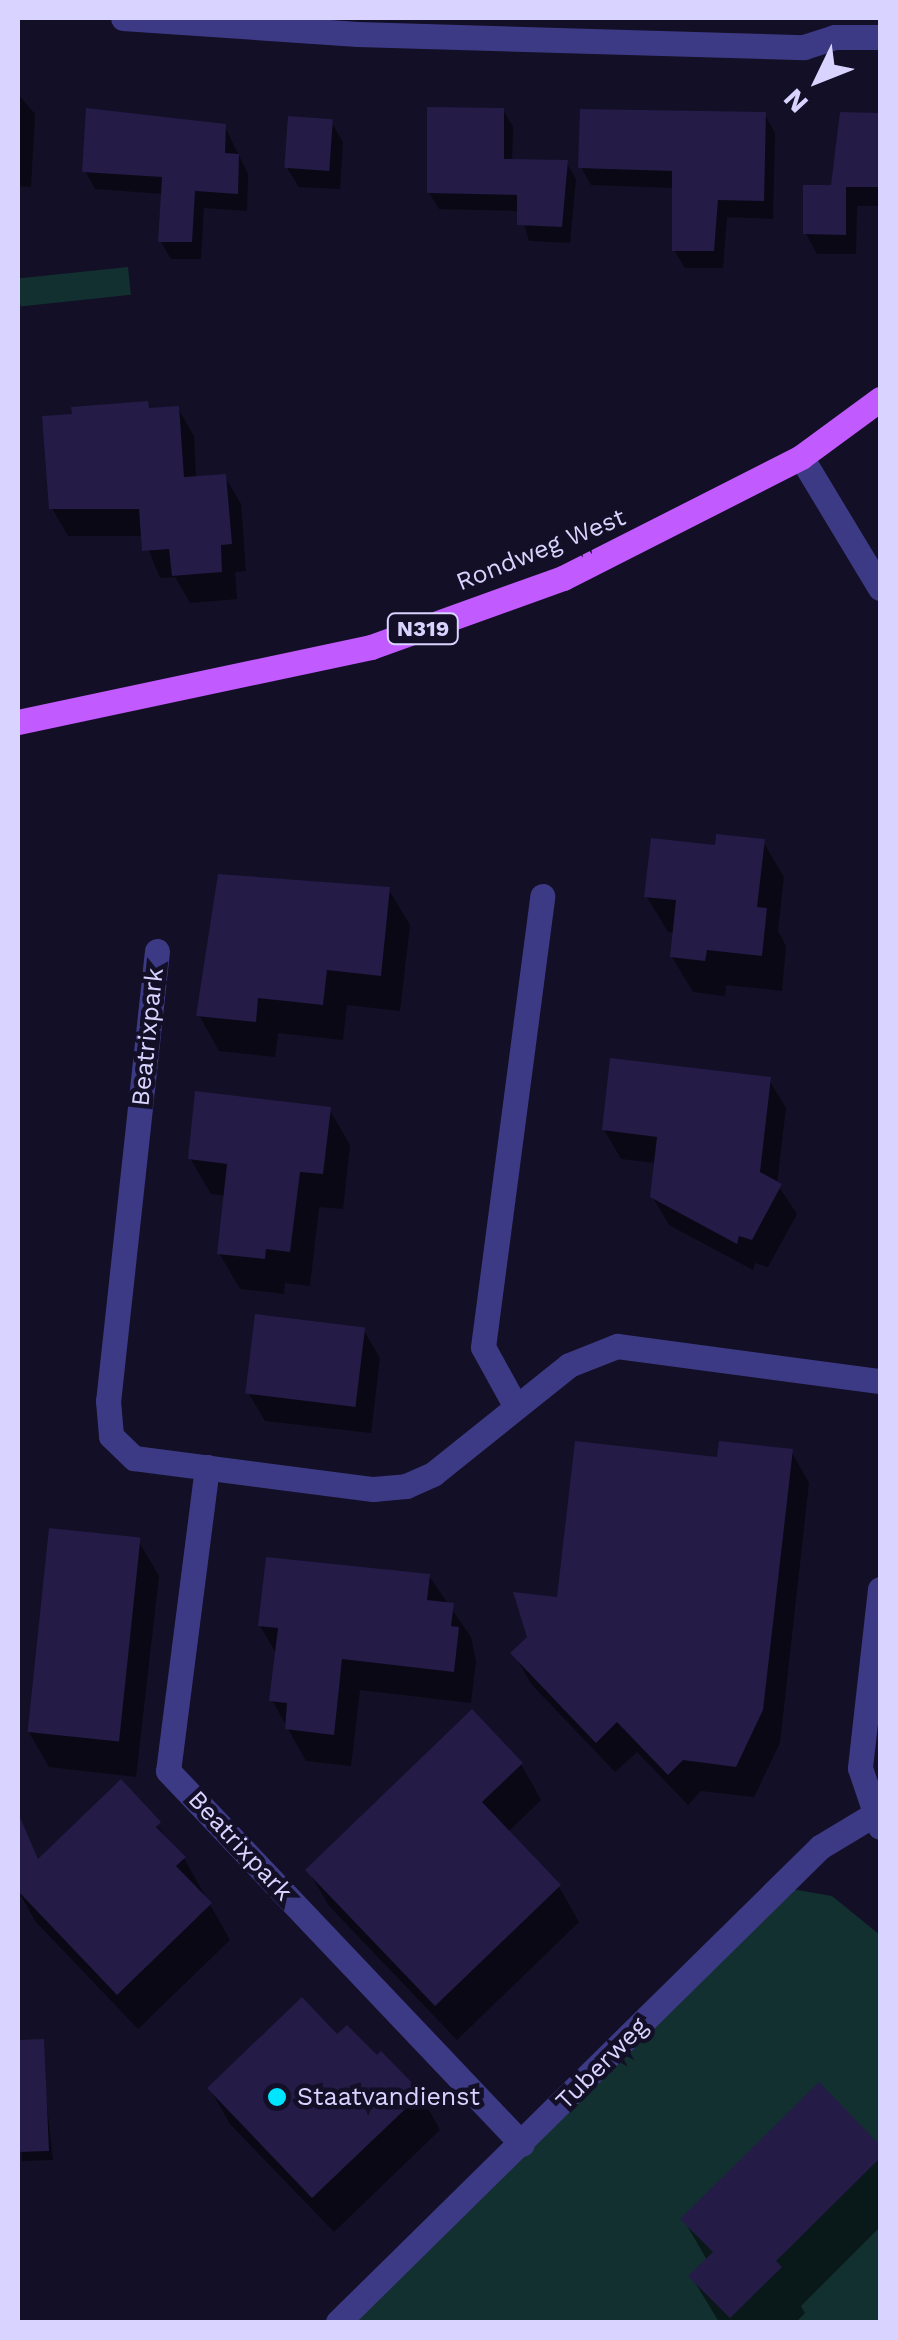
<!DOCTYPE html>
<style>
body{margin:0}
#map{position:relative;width:898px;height:2340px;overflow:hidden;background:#130f26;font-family:"Work Sans",sans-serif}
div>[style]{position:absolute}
.green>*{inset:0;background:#12302f;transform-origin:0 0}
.shadow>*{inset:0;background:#0007}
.building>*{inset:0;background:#241b47;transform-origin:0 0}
.minor>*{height:25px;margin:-12.5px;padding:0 12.5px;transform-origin:12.5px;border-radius:12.5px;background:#3d3a85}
.tertiary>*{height:25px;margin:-12.5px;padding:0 12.5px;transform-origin:12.5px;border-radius:12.5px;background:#3d3a85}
.primary>*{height:25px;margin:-12.5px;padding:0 12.5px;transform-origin:12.5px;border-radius:12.5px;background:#c25bff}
.dots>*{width:28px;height:28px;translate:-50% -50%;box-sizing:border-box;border:5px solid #130f26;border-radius:50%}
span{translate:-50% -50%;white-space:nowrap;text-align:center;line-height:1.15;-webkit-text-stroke:9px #130f26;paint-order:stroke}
.shield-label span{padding:2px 8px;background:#130f26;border:2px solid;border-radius:8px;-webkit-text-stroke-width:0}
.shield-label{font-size:22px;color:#d9d4ff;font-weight:700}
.street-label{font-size:25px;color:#d9d4ff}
.poi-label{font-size:25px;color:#d9d4ff}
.left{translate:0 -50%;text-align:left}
.frame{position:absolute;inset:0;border:20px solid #d9d4ff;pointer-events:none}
.north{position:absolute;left:768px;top:30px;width:100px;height:100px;-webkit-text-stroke:8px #130f26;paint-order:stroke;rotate:227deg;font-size:28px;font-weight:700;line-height:40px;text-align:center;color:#d9d4ff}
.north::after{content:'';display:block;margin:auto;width:35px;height:45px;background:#d9d4ff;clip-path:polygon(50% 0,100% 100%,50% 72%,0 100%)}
</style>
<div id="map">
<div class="green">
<i style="left:128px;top:267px;width:28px;height:111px;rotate:84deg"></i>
<i style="clip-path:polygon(792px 1889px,832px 1896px,880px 1935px,880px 2322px,353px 2322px)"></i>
</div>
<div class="shadow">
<i style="clip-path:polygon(18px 94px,35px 114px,31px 187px,18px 186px)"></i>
<i style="clip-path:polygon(503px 110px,513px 127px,512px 162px,566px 162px,576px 179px,570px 243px,529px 241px,520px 211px,439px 209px,429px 193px)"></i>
<i style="clip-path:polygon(765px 115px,775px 133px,773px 219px,727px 217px,723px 268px,685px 268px,674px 250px,674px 188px,591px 185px,581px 167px)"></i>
<i style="clip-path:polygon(842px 115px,880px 115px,880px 206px,857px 206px,856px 254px,817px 254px,806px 234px,834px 188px)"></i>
<i style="clip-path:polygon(331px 122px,343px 142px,340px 189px,299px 187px,287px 168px)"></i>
<i style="clip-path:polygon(225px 127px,248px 174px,247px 211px,204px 208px,201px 259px,171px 259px,161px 242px,163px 194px,95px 189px,85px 171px)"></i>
<i style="clip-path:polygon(147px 404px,151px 411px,178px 408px,194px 436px,196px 479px,225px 477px,241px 504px,246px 571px,235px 572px,237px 599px,190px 603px,175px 577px,160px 578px,143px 536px,68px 536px,52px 508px)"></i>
<i style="clip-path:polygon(763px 842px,784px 877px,778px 931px,786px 946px,782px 991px,726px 985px,725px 996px,693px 992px,672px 957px,675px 933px,668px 932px,647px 897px,717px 848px)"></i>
<i style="clip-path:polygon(389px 890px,410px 925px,400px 1011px,347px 1005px,343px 1040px,278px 1033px,275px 1057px,219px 1051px,199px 1015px)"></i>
<i style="clip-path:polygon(769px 1080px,786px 1108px,777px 1184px,797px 1214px,768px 1267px,755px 1263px,753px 1270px,669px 1225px,652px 1196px,656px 1163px,621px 1159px,604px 1130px)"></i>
<i style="clip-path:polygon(329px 1109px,350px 1145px,343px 1209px,319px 1207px,310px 1286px,285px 1283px,284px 1294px,240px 1289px,219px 1253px,226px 1196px,211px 1194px,190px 1158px)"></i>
<i style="clip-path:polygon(363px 1329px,380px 1358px,371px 1433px,265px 1421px,248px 1392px)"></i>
<i style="clip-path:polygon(791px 1451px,809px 1483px,780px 1743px,754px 1797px,701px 1791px,688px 1805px,637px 1752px,615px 1772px,532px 1685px,513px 1653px,559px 1600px,720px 1460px)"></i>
<i style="clip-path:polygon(138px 1540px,159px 1576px,136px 1777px,49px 1767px,28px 1731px)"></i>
<i style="clip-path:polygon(429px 1576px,471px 1637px,476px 1661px,471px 1703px,360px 1690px,351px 1766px,306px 1761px,272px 1700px,277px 1655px,260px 1626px)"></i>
<i style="clip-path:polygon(521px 1764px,541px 1800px,507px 1833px,559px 1887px,579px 1922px,457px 2040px,329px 1906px,308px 1870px)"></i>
<i style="clip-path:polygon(121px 1783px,184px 1858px,230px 1940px,138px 2029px,35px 1921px,18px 1890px,18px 1882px)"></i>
<i style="clip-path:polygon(337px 2037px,420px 2094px,440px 2130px,334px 2232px,230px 2124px,210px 2089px)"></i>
<i style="clip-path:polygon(44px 2080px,53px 2160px,22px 2161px,18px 2082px)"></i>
<i style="clip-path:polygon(819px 2085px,880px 2148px,880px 2227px,801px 2306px,805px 2313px,796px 2322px,719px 2322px,691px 2276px,707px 2260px,683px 2219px)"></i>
</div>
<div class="building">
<i style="clip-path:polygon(427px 107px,504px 108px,504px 159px,568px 160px,562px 227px,517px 225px,517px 195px,427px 193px)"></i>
<i style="clip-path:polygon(86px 108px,226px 124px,225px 153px,239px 154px,238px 194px,195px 191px,192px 242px,158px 242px,162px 177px,82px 172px)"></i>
<i style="clip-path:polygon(580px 109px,766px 112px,764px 201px,718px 200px,714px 251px,672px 251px,672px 171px,578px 168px)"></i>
<i style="clip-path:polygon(840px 112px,880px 113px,880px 187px,846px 187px,846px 235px,803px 234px,803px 185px,831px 185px)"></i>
<i style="left:288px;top:116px;width:45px;height:52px;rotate:4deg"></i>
<i style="clip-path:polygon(148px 401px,149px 408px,179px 406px,184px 477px,226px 474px,232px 544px,221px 545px,222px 572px,172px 576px,169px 549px,142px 551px,139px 509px,49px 509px,42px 416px,72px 414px,71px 407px)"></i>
<i style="clip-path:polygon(716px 834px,765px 839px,757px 907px,767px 908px,762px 956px,707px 950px,705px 961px,670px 957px,676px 900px,644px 897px,651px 838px,715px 845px)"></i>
<i style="clip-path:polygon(218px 874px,390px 887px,381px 976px,327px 970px,323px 1005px,258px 998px,256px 1022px,196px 1016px)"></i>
<i style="clip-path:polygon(610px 1058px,771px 1077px,760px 1172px,782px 1184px,752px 1240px,739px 1236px,737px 1244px,650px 1197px,657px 1137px,602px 1130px)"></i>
<i style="clip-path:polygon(195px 1091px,331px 1107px,323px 1174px,300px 1172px,290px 1252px,266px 1249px,265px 1259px,217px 1254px,227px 1164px,188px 1159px)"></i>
<i style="left:255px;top:1314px;width:111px;height:80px;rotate:7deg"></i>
<i style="clip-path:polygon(575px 1441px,717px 1457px,719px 1441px,793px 1449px,763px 1710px,736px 1767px,683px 1760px,668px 1775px,617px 1722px,596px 1743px,510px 1653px,527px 1637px,513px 1592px,557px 1597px)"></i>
<i style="left:49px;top:1528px;width:92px;height:205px;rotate:6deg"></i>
<i style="clip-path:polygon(266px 1557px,430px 1574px,427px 1600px,454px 1603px,451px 1626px,459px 1627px,454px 1672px,342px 1659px,334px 1735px,285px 1729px,287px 1703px,269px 1701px,278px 1628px,258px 1626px)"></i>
<i style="clip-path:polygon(472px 1709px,523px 1763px,482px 1802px,561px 1885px,435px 2006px,305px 1870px)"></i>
<i style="clip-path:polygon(121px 1779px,161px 1822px,156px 1827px,186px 1857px,176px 1866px,212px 1903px,117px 1995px,18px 1891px,18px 1813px,38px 1859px)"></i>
<i style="clip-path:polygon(302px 1997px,337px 2034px,347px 2025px,377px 2055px,381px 2051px,422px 2093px,312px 2198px,207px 2088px)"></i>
<i style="clip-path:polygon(44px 2039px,49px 2151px,18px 2152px,18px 2040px)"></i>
<i style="clip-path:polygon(819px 2082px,880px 2145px,880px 2158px,776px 2261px,782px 2267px,730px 2318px,688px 2276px,713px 2252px,680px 2219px)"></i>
</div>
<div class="minor">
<i style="left:123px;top:18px;width:235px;rotate:3.9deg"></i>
<i style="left:357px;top:34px;width:447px;rotate:1.7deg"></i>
<i style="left:804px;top:47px;width:32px;rotate:-18deg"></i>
<i style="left:834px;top:37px;width:46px"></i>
<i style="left:157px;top:951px;width:453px;rotate:96.2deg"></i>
<i style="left:108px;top:1401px;width:35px;rotate:85deg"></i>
<i style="left:111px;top:1436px;width:32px;rotate:44deg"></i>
<i style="left:134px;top:1458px;width:241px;rotate:7.4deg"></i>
<i style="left:373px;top:1489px;width:33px;rotate:-5deg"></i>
<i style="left:406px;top:1486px;width:30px;rotate:-24deg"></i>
<i style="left:433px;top:1474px;width:174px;rotate:-38.7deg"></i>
<i style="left:569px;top:1365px;width:52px;rotate:-21.6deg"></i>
<i style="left:617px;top:1346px;width:265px;rotate:7.6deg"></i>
<i style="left:516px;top:1407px;width:68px;rotate:-118.8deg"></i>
<i style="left:483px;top:1347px;width:455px;rotate:-82.5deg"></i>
<i style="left:207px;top:1467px;width:306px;rotate:97.3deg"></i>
<i style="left:168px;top:1771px;width:514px;rotate:46.5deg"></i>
<i style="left:338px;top:2322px;width:677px;rotate:-44.58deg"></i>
<i style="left:820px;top:1847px;width:62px;rotate:-31.1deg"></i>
</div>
<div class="tertiary">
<i style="left:801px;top:457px;width:153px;rotate:58.9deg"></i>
<i style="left:880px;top:1589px;width:180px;rotate:96.4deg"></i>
<i style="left:860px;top:1768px;width:62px;rotate:71.3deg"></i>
</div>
<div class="primary">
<i style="left:18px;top:722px;width:361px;rotate:-12deg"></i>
<i style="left:371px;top:647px;width:204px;rotate:-19.8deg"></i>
<i style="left:563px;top:578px;width:267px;rotate:-26.9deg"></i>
<i style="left:801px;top:457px;width:98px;rotate:-36.3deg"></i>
</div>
<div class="dots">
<i style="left:277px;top:2097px;background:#00e5ff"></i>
</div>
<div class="shield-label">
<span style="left:423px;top:629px">N319</span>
</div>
<div class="street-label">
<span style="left:541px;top:550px;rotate:-22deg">Rondweg West</span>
<span style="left:148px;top:1037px;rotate:-84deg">Beatrixpark</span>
<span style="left:240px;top:1846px;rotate:47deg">Beatrixpark</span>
<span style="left:602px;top:2064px;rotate:-45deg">Tuberweg</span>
</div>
<div class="poi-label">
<span class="left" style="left:297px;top:2097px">Staatvandienst</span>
</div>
<div class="frame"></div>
<div class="north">N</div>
</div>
